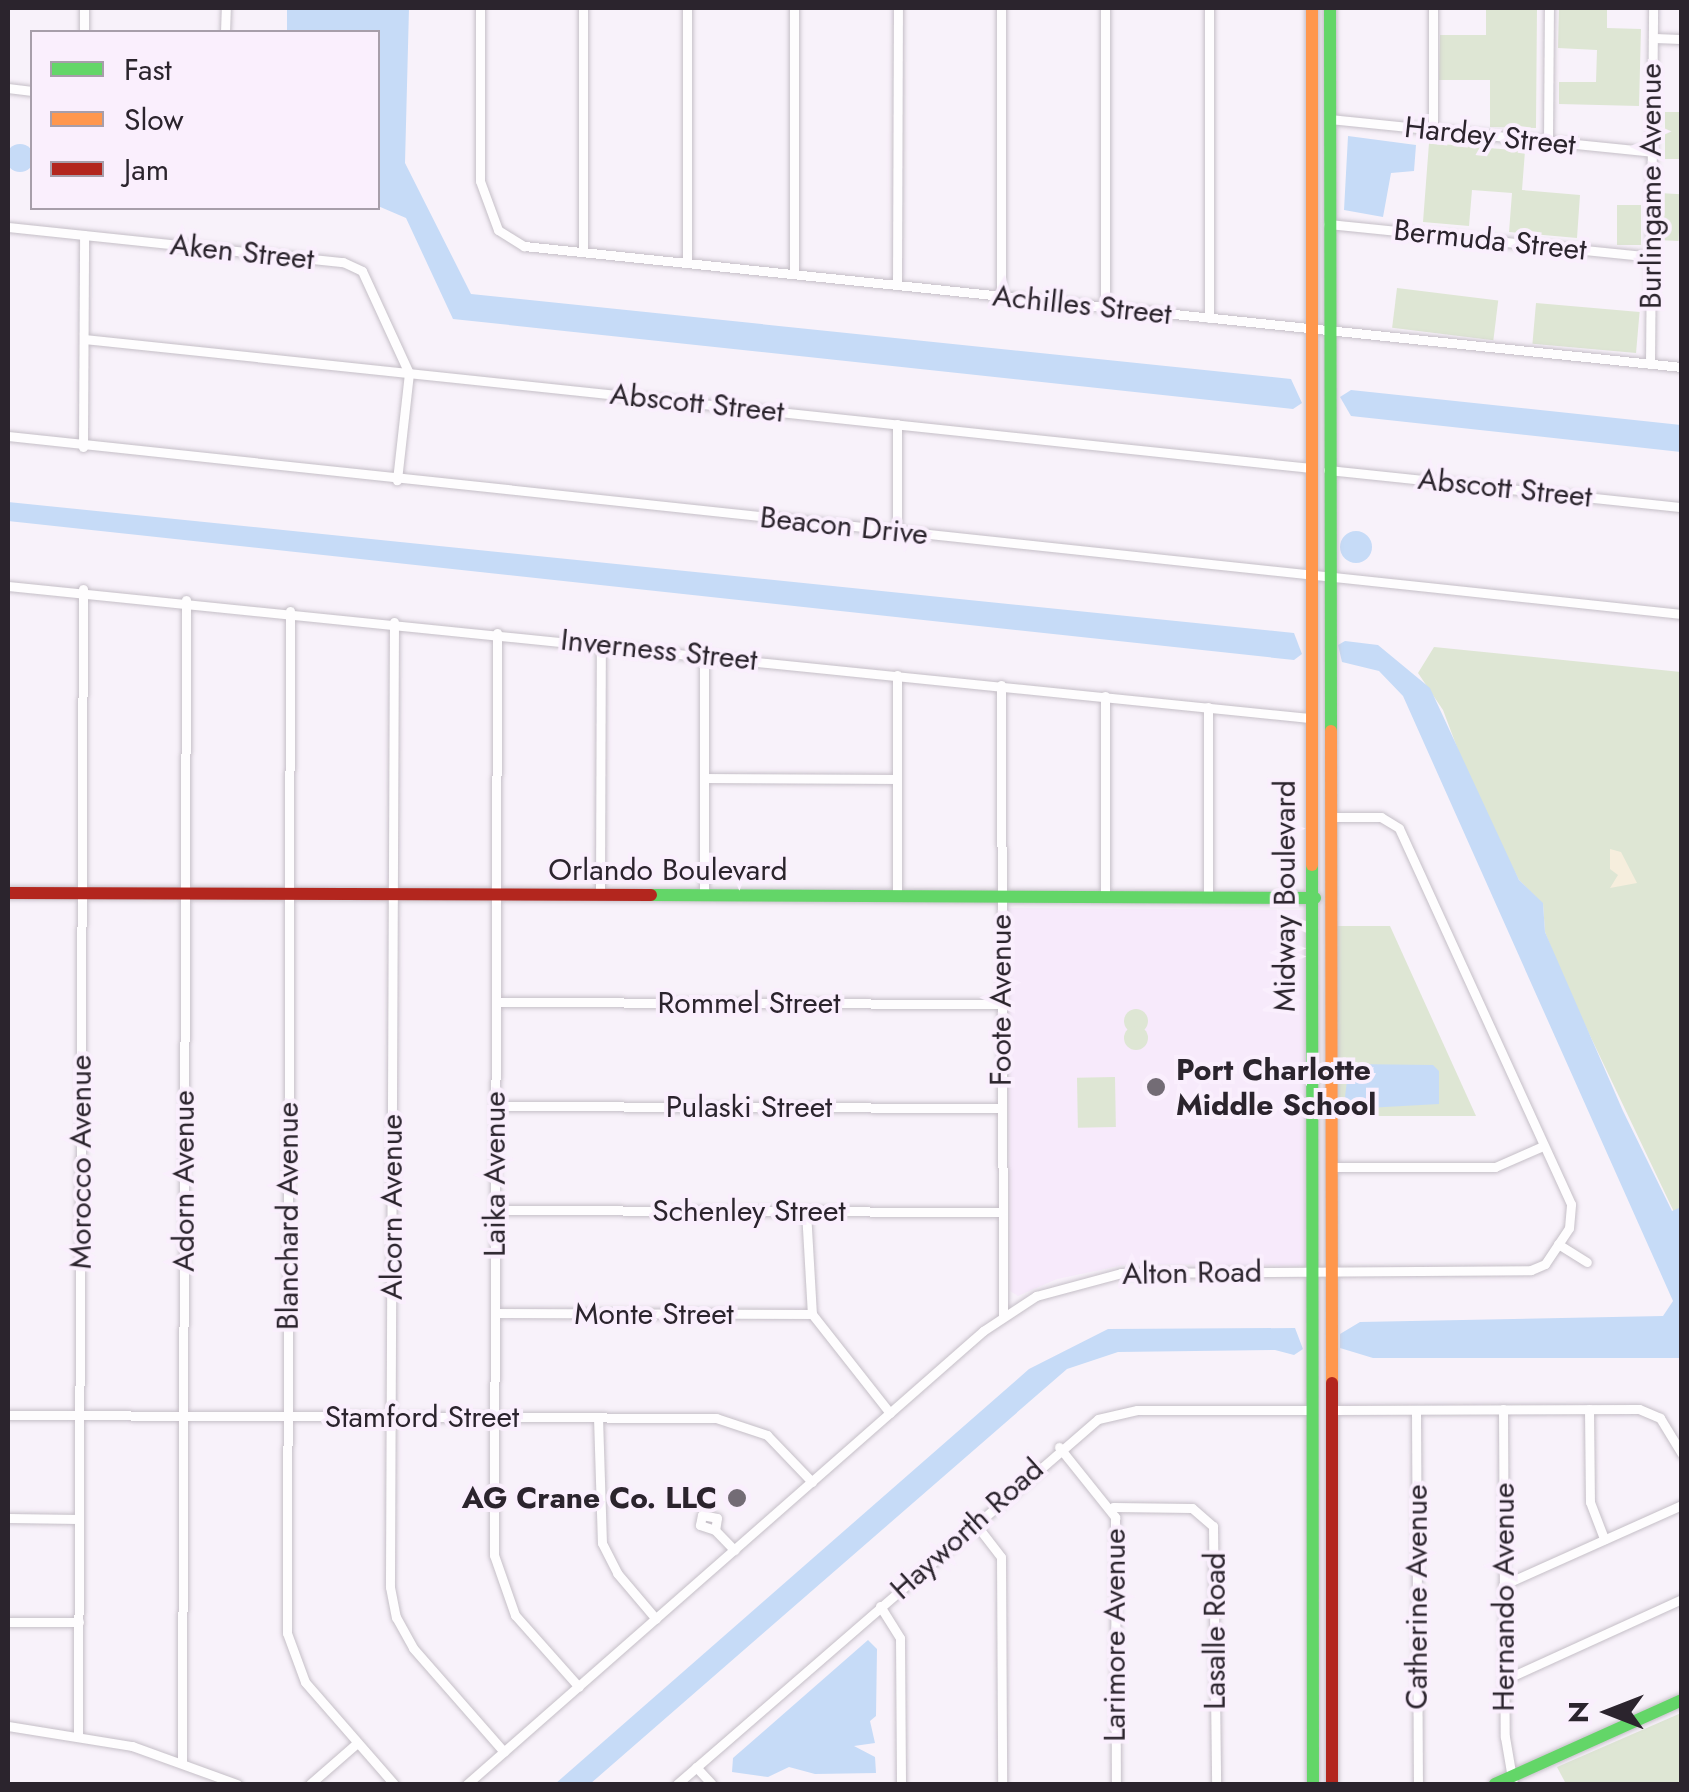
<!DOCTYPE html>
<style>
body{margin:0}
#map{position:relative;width:1689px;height:1792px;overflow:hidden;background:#f8f2fa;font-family:Jost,sans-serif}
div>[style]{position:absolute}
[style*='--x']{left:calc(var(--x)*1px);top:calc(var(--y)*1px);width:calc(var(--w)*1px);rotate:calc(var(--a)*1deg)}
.built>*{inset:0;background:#f7eafb}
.green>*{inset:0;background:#dee6d4;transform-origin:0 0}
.round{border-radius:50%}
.sand>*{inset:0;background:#f6eedd}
.water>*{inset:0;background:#c6dbf7}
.roads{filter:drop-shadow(0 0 2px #c5bfc7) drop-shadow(0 0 2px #c5bfc7)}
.street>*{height:9px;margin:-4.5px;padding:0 4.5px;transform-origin:4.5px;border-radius:4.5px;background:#fefdfe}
.fast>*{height:12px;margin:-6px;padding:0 6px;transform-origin:6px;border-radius:6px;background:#63d668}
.slow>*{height:12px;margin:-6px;padding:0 6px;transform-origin:6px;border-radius:6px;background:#ff974d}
.jam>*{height:12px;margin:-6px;padding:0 6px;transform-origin:6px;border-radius:6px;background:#b3261e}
.dots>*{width:28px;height:28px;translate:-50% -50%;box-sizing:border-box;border:5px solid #faeffd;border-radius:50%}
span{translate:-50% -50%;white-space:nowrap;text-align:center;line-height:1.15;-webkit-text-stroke:8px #faeffd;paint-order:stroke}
.street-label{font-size:30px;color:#2b242d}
.poi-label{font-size:30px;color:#2b242d;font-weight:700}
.left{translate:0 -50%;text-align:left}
.right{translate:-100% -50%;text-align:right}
.frame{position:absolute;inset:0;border:10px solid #2b242d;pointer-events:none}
.legend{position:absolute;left:30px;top:30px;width:350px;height:180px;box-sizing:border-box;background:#faeffd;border:2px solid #a79eaa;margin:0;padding:12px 18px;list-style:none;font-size:30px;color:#2b242d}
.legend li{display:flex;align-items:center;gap:20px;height:50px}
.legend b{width:50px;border:2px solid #a79eaa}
.north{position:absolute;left:1559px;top:1662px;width:100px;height:100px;-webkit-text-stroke:8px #faeffd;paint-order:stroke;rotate:270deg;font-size:28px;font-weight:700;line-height:40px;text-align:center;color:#2b242d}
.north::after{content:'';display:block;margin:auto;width:35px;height:45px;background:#2b242d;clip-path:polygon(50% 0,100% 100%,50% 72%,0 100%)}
</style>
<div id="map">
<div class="built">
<i style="clip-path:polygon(1006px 908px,1304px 910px,1305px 1266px,1129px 1264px,1057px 1279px,1018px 1296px,1010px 1291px)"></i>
</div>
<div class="green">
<i style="clip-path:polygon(1486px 8px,1537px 8px,1536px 128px,1490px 127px,1490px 80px,1439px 80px,1440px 35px,1486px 35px)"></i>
<i style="clip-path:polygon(1559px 8px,1607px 8px,1607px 28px,1641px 29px,1639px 106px,1559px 104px,1559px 82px,1596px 82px,1597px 50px,1558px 48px)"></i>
<i style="left:1665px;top:112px;width:16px;height:47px"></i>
<i style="clip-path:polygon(1429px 143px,1525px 151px,1522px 190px,1580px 195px,1577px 238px,1509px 232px,1512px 193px,1472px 190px,1469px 226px,1423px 222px)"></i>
<i style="left:1659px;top:193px;width:22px;height:47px;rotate:3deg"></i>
<i style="left:1617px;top:205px;width:24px;height:40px"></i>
<i style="left:1397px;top:288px;width:102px;height:40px;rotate:7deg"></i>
<i style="left:1536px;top:303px;width:104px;height:41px;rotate:5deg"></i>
<i style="clip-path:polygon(1434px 647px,1681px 672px,1682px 1207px,1674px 1212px,1565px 983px,1545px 932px,1543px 904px,1519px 880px,1473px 790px,1443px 710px,1418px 673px)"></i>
<i style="clip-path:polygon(1337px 926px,1390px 926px,1476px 1116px,1338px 1116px)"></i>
<i class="round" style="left:1124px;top:1009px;width:24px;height:24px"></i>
<i class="round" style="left:1124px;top:1026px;width:24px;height:24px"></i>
<i style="left:1115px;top:1077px;width:50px;height:38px;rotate:89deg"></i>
<i style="clip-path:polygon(1681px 1713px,1681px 1784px,1566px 1784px,1557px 1767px)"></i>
</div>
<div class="sand">
<i style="clip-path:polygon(1610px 849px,1621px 852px,1637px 883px,1610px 888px,1618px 875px,1610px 869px)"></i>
</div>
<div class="water">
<i style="clip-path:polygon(287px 8px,409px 8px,405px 163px,471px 294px,1291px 379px,1302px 403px,1293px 409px,453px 319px,406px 218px,378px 206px,378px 32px,287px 32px)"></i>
<i style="clip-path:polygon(1348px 136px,1416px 145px,1414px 171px,1391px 173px,1383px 217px,1344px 210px)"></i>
<i class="round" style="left:6px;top:144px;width:28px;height:28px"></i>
<i style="clip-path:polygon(1351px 390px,1681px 425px,1681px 452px,1351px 416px,1340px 397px)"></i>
<i style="clip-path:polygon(8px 502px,1294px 633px,1302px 654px,1294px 660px,8px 521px)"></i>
<i class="round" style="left:1340px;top:531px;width:32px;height:32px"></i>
<i style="clip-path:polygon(1345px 641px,1378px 645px,1430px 688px,1519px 880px,1543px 903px,1545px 932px,1623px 1111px,1672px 1211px,1681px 1207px,1681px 1358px,1373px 1358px,1340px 1348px,1340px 1334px,1360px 1322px,1663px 1316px,1673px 1301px,1403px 696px,1379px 671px,1342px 662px,1338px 645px)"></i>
<i style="clip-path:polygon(1349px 1064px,1433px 1065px,1439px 1071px,1439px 1104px,1349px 1109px,1344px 1105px)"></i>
<i style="clip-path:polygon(1295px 1328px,1303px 1349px,1294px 1355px,1275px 1350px,1118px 1352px,1067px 1369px,590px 1784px,555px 1784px,1029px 1369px,1108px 1329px)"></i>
<i style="clip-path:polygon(868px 1640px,877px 1649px,876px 1716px,870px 1721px,875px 1743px,854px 1746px,875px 1757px,876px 1773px,815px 1774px,789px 1767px,768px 1777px,732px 1772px,733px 1758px)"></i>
</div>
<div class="roads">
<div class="street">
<i style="--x:84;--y:8;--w:24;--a:90"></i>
<i style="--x:480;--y:8;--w:173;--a:90"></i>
<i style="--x:480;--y:181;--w:52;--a:69.8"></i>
<i style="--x:498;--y:230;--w:31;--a:32"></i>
<i style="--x:524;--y:246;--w:1164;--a:5.97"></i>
<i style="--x:225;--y:32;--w:24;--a:-88"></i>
<i style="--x:1653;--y:38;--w:29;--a:2"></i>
<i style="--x:8;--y:88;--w:24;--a:7"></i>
<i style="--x:1329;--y:119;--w:325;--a:5.8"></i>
<i style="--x:1433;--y:130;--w:122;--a:-90"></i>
<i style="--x:1548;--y:142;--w:134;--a:-89.6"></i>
<i style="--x:1328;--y:224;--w:325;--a:5.8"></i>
<i style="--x:8;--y:227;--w:337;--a:6"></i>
<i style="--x:343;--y:262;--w:21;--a:25"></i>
<i style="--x:362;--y:271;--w:112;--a:65.3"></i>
<i style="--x:409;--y:373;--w:108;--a:96.4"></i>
<i style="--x:583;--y:252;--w:244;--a:-90"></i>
<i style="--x:687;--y:263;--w:255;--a:-90"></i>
<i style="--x:794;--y:274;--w:266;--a:-90"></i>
<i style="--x:897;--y:285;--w:277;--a:-89.8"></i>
<i style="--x:1001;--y:296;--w:288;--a:-90"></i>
<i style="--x:1105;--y:307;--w:299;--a:-90"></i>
<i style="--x:1209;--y:318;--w:310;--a:-90"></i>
<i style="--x:84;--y:339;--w:1234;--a:6"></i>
<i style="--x:1650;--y:364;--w:356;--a:-89.5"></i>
<i style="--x:8;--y:436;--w:1683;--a:6.07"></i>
<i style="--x:83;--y:447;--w:212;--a:-89.7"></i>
<i style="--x:1328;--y:470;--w:356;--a:6"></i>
<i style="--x:897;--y:532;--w:108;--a:-90"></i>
<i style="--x:8;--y:586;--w:1308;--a:5.79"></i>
<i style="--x:290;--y:611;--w:1022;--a:90.17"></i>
<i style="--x:287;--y:1633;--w:52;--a:69.8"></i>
<i style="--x:305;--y:1682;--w:135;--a:48.9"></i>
<i style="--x:394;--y:622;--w:965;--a:90.24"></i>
<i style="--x:390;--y:1587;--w:31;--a:79"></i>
<i style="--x:396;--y:1617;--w:35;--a:61"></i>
<i style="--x:413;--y:1648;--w:138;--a:48.8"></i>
<i style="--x:497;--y:633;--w:922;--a:90.19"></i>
<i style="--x:494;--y:1555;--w:64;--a:70.7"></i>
<i style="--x:515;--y:1615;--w:96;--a:48.4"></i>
<i style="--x:897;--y:675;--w:221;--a:90"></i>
<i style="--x:1001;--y:685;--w:631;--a:89.82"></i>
<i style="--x:704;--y:778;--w:193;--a:0.3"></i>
<i style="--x:600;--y:895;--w:251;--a:-89.8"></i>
<i style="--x:704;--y:896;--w:242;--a:-90"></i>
<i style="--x:1105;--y:897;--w:201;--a:-90"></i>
<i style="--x:1208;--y:898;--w:191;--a:-90"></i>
<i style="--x:496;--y:1002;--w:505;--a:0.23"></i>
<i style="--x:496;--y:1106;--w:506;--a:0.23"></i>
<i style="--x:1330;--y:1167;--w:165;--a:0"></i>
<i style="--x:1495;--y:1167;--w:52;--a:-23.6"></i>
<i style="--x:495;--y:1210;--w:507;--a:0.23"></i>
<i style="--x:806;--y:1211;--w:103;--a:86.7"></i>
<i style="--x:812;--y:1314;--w:126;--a:51.8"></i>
<i style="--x:1558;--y:1244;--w:34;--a:32"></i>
<i style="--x:495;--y:1313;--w:317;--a:0.2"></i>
<i style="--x:1503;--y:1409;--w:328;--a:89.7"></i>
<i style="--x:1505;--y:1737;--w:48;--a:80.3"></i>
<i style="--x:1589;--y:1409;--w:93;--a:89.4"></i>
<i style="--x:1590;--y:1502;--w:40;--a:69"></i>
<i style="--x:1331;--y:1410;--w:308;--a:-0.2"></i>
<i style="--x:1639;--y:1409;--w:23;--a:23"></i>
<i style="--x:1660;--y:1418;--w:42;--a:58.6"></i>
<i style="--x:1416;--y:1410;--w:374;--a:89.7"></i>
<i style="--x:8;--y:1415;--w:708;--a:0.24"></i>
<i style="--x:716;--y:1418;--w:54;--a:18.4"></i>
<i style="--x:767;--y:1435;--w:65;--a:46.2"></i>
<i style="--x:598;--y:1417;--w:126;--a:88.2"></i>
<i style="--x:602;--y:1543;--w:34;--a:63"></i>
<i style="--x:617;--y:1573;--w:60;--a:49.7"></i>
<i style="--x:1059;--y:1447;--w:90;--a:51.3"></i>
<i style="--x:1115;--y:1517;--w:267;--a:89.8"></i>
<i style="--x:1113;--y:1507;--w:79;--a:0.7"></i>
<i style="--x:1192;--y:1508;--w:28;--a:41"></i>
<i style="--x:1213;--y:1526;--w:258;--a:89.3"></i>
<i style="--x:8;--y:1518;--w:71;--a:0.8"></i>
<i style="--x:974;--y:1522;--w:44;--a:52.4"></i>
<i style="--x:1001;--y:1557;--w:227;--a:89.7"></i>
<i style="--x:715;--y:1530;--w:16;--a:-162"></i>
<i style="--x:700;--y:1525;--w:10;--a:-79"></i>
<i style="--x:702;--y:1515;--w:15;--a:11"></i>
<i style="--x:717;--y:1518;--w:12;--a:99"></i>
<i style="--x:715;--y:1530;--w:28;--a:46"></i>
<i style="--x:1503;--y:1585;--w:196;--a:-24.1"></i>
<i style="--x:880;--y:1606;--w:38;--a:58"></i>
<i style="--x:900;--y:1638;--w:146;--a:89.6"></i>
<i style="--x:8;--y:1622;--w:71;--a:0"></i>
<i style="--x:1504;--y:1680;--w:196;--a:-24.5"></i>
<i style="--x:8;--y:1726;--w:126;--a:9.2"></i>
<i style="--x:132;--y:1746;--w:112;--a:19.9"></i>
<i style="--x:78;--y:1734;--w:1145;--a:-89.75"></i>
<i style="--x:182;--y:1761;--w:1161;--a:-89.8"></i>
<i style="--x:696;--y:1767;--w:23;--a:47"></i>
<i style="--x:310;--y:1784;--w:62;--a:-41.1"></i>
<i style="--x:467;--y:1784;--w:687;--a:-41.28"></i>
<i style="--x:983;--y:1331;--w:64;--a:-33.4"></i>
<i style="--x:1036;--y:1296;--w:88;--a:-15.1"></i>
<i style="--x:1121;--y:1273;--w:410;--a:-0.4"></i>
<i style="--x:1531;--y:1270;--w:15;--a:-23"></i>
<i style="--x:1545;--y:1264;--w:43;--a:-56.3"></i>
<i style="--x:1569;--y:1228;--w:24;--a:-85"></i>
<i style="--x:1571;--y:1204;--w:413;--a:-114.6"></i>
<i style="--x:1399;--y:828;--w:21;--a:-149"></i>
<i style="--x:1381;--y:817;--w:51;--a:180"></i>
<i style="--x:677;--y:1784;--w:557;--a:-40.92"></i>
<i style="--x:1098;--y:1419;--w:40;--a:-13"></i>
<i style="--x:1137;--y:1410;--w:176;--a:0"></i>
</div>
<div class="fast">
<i style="--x:1330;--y:8;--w:723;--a:89.92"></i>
<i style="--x:1312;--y:865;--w:919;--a:89.94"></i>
<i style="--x:651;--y:895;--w:664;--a:0.26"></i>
<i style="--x:1495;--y:1784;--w:205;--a:-24.2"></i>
</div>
<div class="slow">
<i style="--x:1312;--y:8;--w:857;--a:90"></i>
<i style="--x:1331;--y:731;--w:652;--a:89.91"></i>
</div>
<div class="jam">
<i style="--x:8;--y:893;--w:643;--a:0.18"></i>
<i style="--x:1332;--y:1383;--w:401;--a:90"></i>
</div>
</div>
<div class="dots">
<i style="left:1156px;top:1087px;background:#736c75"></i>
<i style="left:737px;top:1498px;background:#736c75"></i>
</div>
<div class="street-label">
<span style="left:1490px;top:136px;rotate:6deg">Hardey Street</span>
<span style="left:1651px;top:186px;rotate:-90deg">Burlingame Avenue</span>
<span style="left:1490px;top:240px;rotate:6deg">Bermuda Street</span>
<span style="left:242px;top:252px;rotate:6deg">Aken Street</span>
<span style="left:1082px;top:305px;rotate:6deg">Achilles Street</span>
<span style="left:697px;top:403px;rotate:6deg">Abscott Street</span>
<span style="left:1505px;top:488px;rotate:6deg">Abscott Street</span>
<span style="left:844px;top:526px;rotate:6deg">Beacon Drive</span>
<span style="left:659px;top:650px;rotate:6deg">Inverness Street</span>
<span style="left:668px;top:870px">Orlando Boulevard</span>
<span style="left:1285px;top:896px;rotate:-90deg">Midway Boulevard</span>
<span style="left:1001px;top:1000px;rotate:-90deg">Foote Avenue</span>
<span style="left:749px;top:1003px">Rommel Street</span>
<span style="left:749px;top:1107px">Pulaski Street</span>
<span style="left:81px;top:1162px;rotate:-90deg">Morocco Avenue</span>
<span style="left:495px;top:1174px;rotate:-90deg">Laika Avenue</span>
<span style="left:184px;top:1181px;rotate:-90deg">Adorn Avenue</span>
<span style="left:392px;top:1207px;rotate:-90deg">Alcorn Avenue</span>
<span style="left:749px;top:1211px">Schenley Street</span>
<span style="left:288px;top:1216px;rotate:-90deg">Blanchard Avenue</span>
<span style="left:1192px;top:1273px;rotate:-1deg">Alton Road</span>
<span style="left:654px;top:1314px">Monte Street</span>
<span style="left:422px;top:1417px">Stamford Street</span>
<span style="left:967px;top:1529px;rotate:-42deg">Hayworth Road</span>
<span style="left:1417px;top:1597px;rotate:-90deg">Catherine Avenue</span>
<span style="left:1504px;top:1597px;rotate:-90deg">Hernando Avenue</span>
<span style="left:1215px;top:1631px;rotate:-90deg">Lasalle Road</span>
<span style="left:1115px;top:1635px;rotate:-90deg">Larimore Avenue</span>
</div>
<div class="poi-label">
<span class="left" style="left:1176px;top:1087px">Port Charlotte<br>Middle School</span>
<span class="right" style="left:717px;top:1498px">AG Crane Co. LLC</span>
</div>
<div class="frame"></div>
<ul class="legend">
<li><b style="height:12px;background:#63d668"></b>Fast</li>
<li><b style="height:12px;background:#ff974d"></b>Slow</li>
<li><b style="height:12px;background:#b3261e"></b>Jam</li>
</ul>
<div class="north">N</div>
</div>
